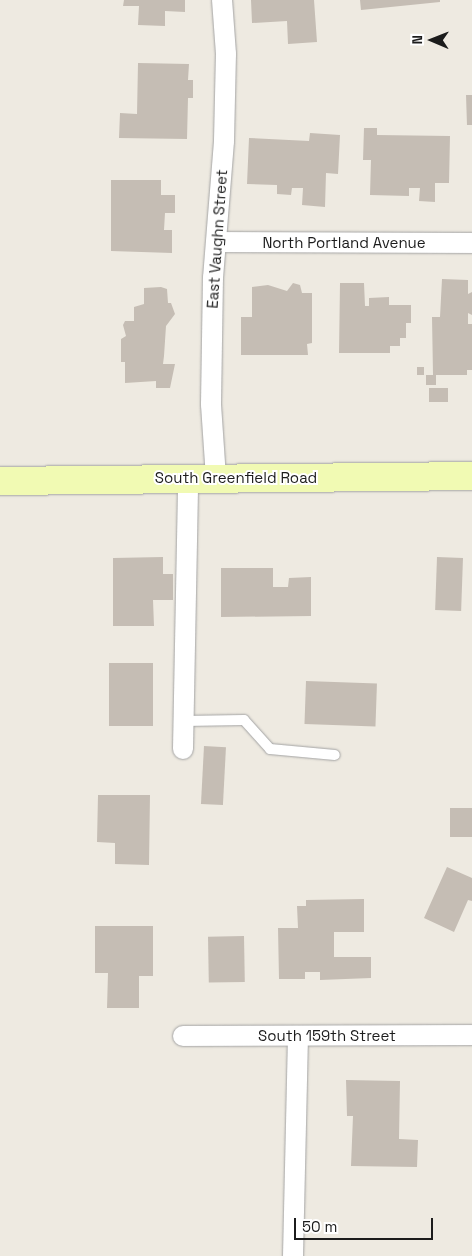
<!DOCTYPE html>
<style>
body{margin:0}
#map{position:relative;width:472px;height:1256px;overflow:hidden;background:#eeeae1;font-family:"Space Grotesk",sans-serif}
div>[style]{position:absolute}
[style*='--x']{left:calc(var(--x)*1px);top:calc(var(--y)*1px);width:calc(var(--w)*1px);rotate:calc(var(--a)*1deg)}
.building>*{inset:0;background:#c5bdb4;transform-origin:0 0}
.roads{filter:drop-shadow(0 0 1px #a3a3a3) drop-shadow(0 0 1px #a3a3a3)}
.service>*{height:10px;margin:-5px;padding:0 5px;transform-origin:5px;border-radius:5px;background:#fff}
.minor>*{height:20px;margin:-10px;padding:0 10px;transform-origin:10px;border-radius:10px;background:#fff}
.secondary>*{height:28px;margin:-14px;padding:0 14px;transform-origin:14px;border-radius:14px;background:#f1fab3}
span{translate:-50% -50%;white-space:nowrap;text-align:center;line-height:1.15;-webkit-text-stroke:4px #fff;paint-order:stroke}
.street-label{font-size:15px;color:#1c1c1c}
.north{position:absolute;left:407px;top:15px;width:50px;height:50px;-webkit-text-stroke:4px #fff;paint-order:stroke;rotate:271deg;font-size:14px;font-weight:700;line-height:20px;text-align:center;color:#1c1c1c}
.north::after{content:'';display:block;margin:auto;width:18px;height:22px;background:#1c1c1c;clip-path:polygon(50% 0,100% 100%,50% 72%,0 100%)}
.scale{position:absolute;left:294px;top:1218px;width:139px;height:22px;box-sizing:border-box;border:2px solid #1c1c1c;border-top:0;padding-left:6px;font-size:15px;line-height:18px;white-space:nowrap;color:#1c1c1c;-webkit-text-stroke:4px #fff;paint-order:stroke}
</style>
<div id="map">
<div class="building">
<i style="clip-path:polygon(124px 0,185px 0,185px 12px,165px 11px,165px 26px,138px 25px,139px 6px,123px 6px)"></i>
<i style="clip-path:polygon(251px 0,314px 0,317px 42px,288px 44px,287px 21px,252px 23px)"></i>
<i style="clip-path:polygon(360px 0,440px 0,440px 2px,361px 10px)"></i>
<i style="clip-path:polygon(138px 63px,189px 64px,188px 80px,193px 80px,193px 98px,188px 98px,187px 139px,119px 138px,120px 113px,137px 114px)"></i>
<i style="clip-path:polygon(466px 95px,472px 95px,472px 125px,467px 125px)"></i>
<i style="clip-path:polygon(364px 128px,377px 128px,377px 135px,450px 136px,449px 183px,435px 183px,435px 202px,419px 201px,420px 188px,409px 188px,409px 196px,370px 195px,371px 160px,363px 160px)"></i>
<i style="clip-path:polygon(310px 133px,340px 135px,338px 174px,326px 173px,325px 207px,302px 205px,303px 188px,292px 188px,291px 195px,277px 194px,277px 185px,247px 184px,249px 138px,309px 141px)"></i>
<i style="clip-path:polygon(111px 180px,161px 180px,161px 195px,175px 195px,175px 213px,165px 213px,164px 230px,172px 230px,172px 253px,111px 251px)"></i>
<i style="clip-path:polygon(442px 279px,468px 280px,468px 294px,472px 292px,472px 315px,468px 313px,468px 324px,472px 324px,472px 370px,467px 370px,467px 375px,436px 375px,436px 385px,426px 385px,426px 375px,433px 375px,432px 317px,440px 317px)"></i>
<i style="clip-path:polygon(293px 283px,300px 285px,302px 293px,312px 293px,312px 343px,307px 344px,308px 355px,241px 355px,241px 317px,252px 317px,252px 287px,268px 285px,287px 291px)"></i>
<i style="clip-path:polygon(340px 283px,364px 283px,365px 306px,369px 306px,369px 298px,389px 297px,389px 305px,411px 305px,411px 323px,406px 323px,406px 338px,400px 338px,400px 346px,390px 346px,390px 353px,339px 353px)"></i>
<i style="clip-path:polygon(161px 287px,167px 289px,168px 303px,171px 303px,175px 314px,166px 326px,164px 356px,163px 364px,175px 364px,170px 388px,156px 388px,156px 381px,125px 383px,125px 362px,121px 362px,121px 339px,126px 336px,123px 325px,125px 321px,134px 321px,134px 307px,144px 304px,144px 288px)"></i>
<i style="left:417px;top:367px;width:7px;height:8px"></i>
<i style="left:429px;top:388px;width:19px;height:14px"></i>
<i style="clip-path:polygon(163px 557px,163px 574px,173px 574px,173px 600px,153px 600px,154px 626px,113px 626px,113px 558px)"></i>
<i style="left:437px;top:557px;width:26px;height:53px;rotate:2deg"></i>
<i style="clip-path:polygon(221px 568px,273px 568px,273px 587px,288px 587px,289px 578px,311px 577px,311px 616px,221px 617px)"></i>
<i style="left:109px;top:663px;width:44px;height:63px"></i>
<i style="left:306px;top:681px;width:71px;height:43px;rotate:2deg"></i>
<i style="left:204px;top:746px;width:22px;height:58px;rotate:3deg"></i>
<i style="clip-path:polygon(98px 795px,150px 795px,149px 865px,115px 864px,115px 843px,97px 842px)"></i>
<i style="left:450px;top:808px;width:22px;height:29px"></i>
<i style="clip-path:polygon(447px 867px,472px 878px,472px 901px,468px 900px,454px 932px,424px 918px)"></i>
<i style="clip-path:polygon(364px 899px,364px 932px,334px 932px,334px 957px,371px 957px,371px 978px,320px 980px,320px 972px,305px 972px,305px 979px,279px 979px,278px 928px,298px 928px,297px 906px,306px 906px,306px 900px)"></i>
<i style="clip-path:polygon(95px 926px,153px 926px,153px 976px,139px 976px,139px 1008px,107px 1008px,108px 973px,95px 973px)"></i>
<i style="left:244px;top:936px;width:46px;height:36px;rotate:89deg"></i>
<i style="clip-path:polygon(346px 1080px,400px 1081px,399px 1139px,418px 1140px,417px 1167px,351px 1166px,353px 1116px,347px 1116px)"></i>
</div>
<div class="roads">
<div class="service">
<i style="--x:184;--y:721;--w:60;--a:-1"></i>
<i style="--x:244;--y:720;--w:39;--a:48"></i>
<i style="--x:270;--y:749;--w:65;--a:5.3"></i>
</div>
<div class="minor">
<i style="--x:217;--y:242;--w:255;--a:0.2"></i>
<i style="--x:216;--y:478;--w:74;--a:-93.9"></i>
<i style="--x:211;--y:404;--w:126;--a:-89.1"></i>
<i style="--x:213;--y:278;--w:137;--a:-85.4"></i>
<i style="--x:224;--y:141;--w:87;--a:-88.7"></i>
<i style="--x:226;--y:54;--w:54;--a:-94.2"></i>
<i style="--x:183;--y:749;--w:270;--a:-88.9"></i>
<i style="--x:183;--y:1036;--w:289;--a:-0.2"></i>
<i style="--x:293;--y:1256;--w:220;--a:-88.7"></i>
</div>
<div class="secondary">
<i style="--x:0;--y:481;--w:472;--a:-0.6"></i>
</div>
</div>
<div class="street-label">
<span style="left:217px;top:239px;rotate:-86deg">East Vaughn Street</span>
<span style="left:344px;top:243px">North Portland Avenue</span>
<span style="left:236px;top:478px">South Greenfield Road</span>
<span style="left:327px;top:1036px">South 159th Street</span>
</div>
<div class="north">N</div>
<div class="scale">50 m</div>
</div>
